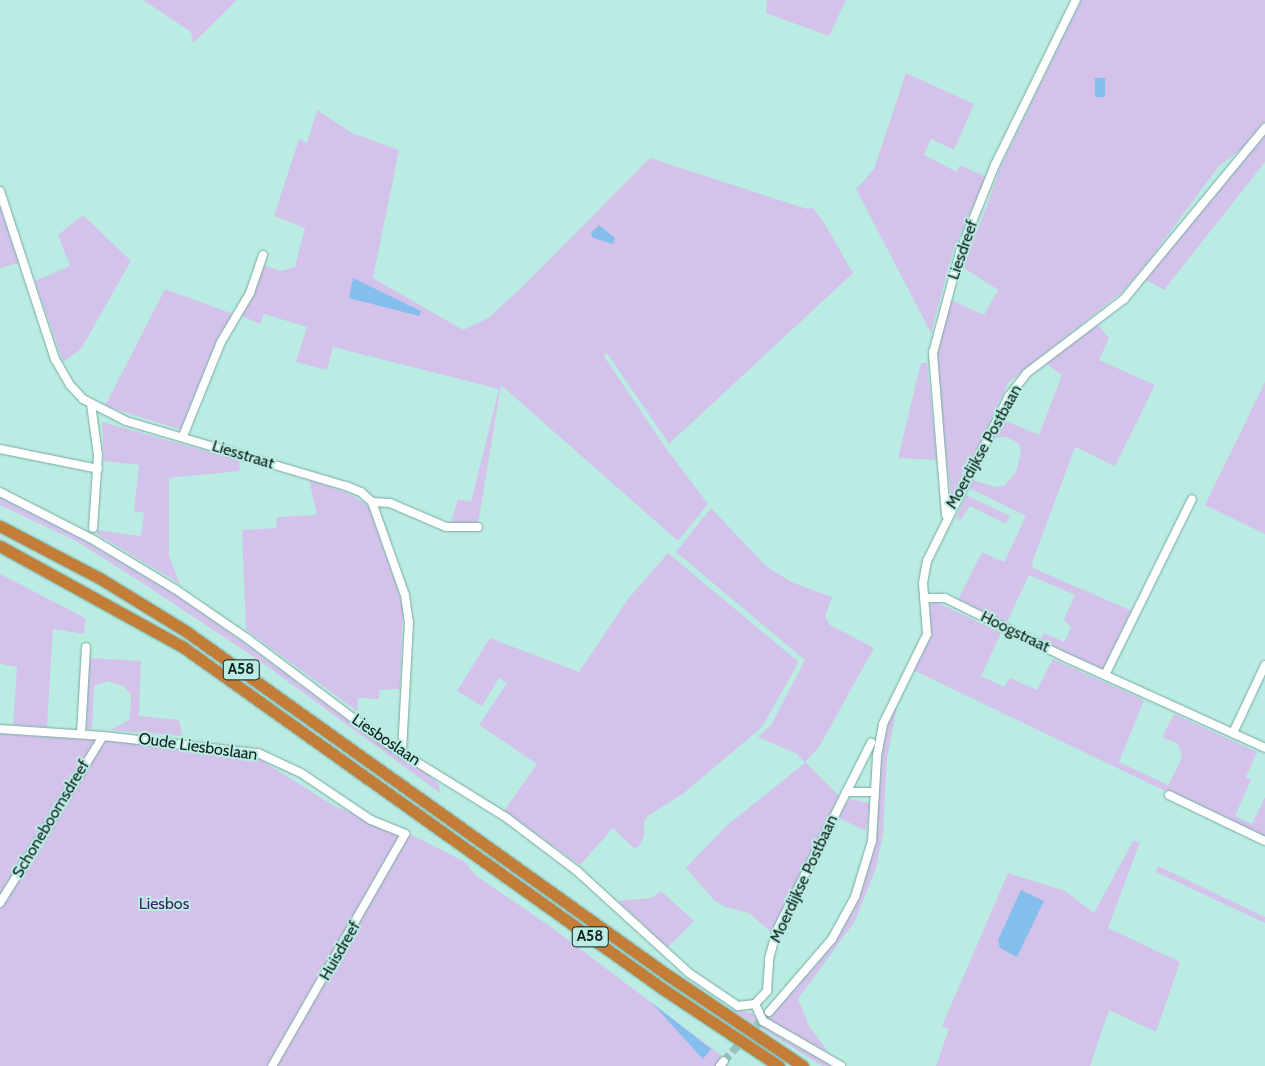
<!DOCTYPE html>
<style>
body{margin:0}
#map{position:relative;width:1265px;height:1066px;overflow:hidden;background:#baece3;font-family:Cabin,sans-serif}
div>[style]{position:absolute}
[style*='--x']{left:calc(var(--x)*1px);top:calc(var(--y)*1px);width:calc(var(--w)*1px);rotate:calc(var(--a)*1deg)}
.green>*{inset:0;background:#d3c3eb}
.water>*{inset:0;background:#84beec;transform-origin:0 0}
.minor-tunnel>*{height:8px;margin-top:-4px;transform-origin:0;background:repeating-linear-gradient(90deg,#97c3bc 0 8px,transparent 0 12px)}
.roads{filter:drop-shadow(0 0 1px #79a9a1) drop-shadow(0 0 1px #79a9a1)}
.minor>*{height:8px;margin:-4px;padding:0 4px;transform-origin:4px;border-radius:4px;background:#fff}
.highway>*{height:11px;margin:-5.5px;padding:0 5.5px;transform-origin:5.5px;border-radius:5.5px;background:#c37d36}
span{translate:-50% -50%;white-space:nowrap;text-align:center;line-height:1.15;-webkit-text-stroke:4px #baece3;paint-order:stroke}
.shield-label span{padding:1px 4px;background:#baece3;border:1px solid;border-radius:4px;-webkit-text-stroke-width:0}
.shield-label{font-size:15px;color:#0d201e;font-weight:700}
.street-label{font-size:16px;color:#0d201e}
.park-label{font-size:16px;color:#3f1c63}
</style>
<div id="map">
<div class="green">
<i style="clip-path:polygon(143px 0,237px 0,193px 43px,191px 32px)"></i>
<i style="clip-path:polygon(767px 0,846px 0,829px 36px,766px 13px)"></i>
<i style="clip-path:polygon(1081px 0,1265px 0,1265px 122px,1248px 144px,1219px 166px,1147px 263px,1122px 292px,1008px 383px,952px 503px,935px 364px,948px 311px,951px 300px,984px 315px,998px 290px,961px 266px,984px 214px,1000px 168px)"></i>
<i style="clip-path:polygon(906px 73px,974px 104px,954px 150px,931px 139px,924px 155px,957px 172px,960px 165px,986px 177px,953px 251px,931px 333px,856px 189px,874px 169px)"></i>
<i style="clip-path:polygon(317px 110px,352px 133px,399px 150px,373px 278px,463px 330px,488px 318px,522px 287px,650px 158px,807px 209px,812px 207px,823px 221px,853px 273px,669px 444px,607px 353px,603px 355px,665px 447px,708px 504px,678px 541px,501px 385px,478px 524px,450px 525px,458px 499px,471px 502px,499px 389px,333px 347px,327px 370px,296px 362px,307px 327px,264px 314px,260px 324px,242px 316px,262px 265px,281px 271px,295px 267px,305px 228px,274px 216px,299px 139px,307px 143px)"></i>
<i style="clip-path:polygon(1265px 135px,1265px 162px,1164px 290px,1146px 280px,1228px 175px)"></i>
<i style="clip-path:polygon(0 206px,19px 263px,0 268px)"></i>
<i style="clip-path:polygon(83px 215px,131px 261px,81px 349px,63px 362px,35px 281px,70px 266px,58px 235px)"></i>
<i style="clip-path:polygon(165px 289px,236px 315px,182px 430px,105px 406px)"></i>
<i style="clip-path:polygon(1098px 325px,1109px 338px,1099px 360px,1155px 385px,1115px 466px,1075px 447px,1032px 563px,1033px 568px,1132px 611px,1104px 671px,1040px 640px,1044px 633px,1064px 642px,1071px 628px,1064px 619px,1075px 595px,1029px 575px,1006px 624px,958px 600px,982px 552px,1004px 562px,1026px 516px,969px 488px,973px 480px,996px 487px,1004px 486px,1016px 472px,1021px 452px,1018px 443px,1007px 437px,992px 438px,1001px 419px,1039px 435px,1062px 375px,1045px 363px)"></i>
<i style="clip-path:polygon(921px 363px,927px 363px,937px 460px,898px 458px)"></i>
<i style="clip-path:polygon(1265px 382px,1265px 534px,1205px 505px)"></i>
<i style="clip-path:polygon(102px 422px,239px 460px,240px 471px,169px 478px,169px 556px,180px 584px,97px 534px,97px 530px,141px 536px,144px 513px,134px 511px,139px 465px,104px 461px)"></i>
<i style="clip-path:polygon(309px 480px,350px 494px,369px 506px,403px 606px,400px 689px,379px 690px,379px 699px,358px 698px,357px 711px,246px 630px,242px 530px,276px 528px,277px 517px,317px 515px)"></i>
<i style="clip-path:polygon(966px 495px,1010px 516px,1006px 524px,970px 506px,960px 521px,956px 518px)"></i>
<i style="clip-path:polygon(0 497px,70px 532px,184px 599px,397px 755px,422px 768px,439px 785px,440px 793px,257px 659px,147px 586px,76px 541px,0 505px)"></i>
<i style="clip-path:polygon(711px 508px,766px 566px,791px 582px,832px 597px,825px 617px,830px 625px,874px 648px,819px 747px,805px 762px,839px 796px,771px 932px,749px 913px,725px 907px,714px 900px,686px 868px,726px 826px,805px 763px,797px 754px,758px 737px,771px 725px,805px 660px,676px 552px)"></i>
<i style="clip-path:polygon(668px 553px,789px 654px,798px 661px,797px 665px,762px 727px,684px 793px,648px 816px,644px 822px,644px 836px,640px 845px,635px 849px,613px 828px,580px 865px,504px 811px,537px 764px,479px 725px,507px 683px,499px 678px,482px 706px,457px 691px,490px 638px,579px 672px,628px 599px)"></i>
<i style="clip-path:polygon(0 574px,85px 618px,84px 634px,53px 629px,47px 727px,13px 725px,17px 667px,0 664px)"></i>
<i style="clip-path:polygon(936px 602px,1001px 633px,981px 676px,1004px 687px,1010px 678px,1037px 690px,1053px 659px,1144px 700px,1119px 762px,1168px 785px,1182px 758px,1178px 744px,1162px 737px,1174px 714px,1257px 752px,1246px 777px,1251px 780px,1235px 816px,1252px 824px,1265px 797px,1265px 839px,911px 669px,930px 625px,930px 604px)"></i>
<i style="clip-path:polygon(89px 658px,141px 661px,139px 716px,179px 720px,182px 736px,110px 730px,129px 720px,131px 702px,131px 695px,123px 686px,107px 681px,94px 686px,92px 729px,87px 729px)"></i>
<i style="clip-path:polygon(892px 704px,897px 707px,887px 758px,883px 834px,876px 868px,855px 921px,798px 999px,809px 1026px,829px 1053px,768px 1020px,825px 954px,855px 908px,874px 842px,881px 751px)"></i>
<i style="clip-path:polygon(0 734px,240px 747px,336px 807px,410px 834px,465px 862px,475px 875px,551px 927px,729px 1061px,727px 1066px,0 1066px)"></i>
<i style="clip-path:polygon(850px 799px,870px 803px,866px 831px,839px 818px,843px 805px)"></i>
<i style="clip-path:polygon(1133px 841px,1140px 842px,1108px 928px,1180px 962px,1156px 1032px,1109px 1010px,1090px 1066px,936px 1066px,949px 1029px,942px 1026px,1008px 873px,1065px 891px,1094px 913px)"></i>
<i style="clip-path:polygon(1158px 866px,1265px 917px,1265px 923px,1156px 872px)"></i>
<i style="clip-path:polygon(661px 891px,694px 921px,667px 948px,618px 901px,651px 898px)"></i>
<i style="clip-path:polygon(731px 1009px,752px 1013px,763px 1027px,832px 1066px,822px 1066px)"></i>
</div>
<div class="water">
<i style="left:1095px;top:78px;width:10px;height:19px"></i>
<i style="clip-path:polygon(599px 225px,615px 238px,613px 244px,593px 238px,591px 233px)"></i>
<i style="clip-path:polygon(353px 278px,421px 311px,419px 316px,349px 298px)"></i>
<i style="clip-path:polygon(1021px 890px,1044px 901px,1017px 957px,1000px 948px,998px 940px)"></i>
<i style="clip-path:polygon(652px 1003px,711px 1049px,703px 1059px,701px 1057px)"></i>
</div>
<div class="minor-tunnel">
<i style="--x:724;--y:1061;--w:67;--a:-47.4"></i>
</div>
<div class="roads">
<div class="minor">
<i style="--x:0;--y:191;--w:177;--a:71.9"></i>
<i style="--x:55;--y:359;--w:30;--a:60"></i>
<i style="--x:70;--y:385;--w:19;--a:47"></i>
<i style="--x:83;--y:399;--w:48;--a:27.1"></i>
<i style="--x:126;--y:421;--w:229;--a:16.5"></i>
<i style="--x:346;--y:486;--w:16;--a:22"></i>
<i style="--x:361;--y:492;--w:15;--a:42"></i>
<i style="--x:372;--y:502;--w:99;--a:70.5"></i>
<i style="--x:405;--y:595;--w:27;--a:82"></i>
<i style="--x:409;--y:622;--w:131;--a:93.1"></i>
<i style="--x:91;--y:404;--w:51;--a:82.2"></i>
<i style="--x:98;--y:455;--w:73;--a:93.9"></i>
<i style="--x:183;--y:436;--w:101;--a:-68"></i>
<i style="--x:221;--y:342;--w:57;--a:-59.4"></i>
<i style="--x:250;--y:293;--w:40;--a:-71.1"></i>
<i style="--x:0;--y:449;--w:100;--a:11.5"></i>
<i style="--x:0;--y:492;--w:103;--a:27.1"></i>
<i style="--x:92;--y:539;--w:97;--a:31.1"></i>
<i style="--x:175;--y:589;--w:88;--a:34.4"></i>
<i style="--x:248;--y:639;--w:173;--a:37"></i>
<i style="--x:386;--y:743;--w:142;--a:31.8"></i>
<i style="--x:507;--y:818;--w:88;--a:37.1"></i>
<i style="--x:577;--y:871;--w:151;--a:42.3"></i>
<i style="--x:689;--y:973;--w:59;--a:34"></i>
<i style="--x:738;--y:1006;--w:17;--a:-7"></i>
<i style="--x:755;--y:1004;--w:18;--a:-47"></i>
<i style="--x:767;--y:991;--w:32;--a:-86"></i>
<i style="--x:769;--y:959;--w:28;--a:-75"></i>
<i style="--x:776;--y:932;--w:212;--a:-63.3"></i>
<i style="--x:372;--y:502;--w:18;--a:3"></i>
<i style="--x:390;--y:503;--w:61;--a:23.2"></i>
<i style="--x:446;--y:527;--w:32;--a:0"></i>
<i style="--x:946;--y:515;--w:163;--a:-94.6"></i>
<i style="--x:933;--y:353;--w:105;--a:-75"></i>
<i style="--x:960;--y:252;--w:94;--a:-68.1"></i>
<i style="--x:995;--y:165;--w:184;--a:-63.9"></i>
<i style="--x:924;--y:598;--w:21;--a:0"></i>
<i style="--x:945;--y:598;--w:136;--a:26.2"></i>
<i style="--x:1067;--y:658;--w:217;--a:24.4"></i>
<i style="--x:1105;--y:675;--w:196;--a:-63.7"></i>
<i style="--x:0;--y:729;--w:103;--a:3.9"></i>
<i style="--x:103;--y:736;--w:156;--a:6.3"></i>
<i style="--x:258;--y:753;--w:47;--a:24.9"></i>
<i style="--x:301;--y:773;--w:84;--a:33.9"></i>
<i style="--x:371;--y:820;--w:37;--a:22"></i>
<i style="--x:405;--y:834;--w:267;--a:119.8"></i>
<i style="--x:1233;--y:733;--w:75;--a:-64.8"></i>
<i style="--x:81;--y:734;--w:87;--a:-86.7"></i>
<i style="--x:846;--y:792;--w:29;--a:0"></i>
<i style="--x:1169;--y:795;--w:106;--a:25.6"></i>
<i style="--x:0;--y:903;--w:196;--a:-58.3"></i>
<i style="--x:755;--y:1004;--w:19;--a:65"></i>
<i style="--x:763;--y:1021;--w:90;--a:30"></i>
<i style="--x:769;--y:1012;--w:96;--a:-49.2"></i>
<i style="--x:832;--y:939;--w:48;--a:-61.3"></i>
<i style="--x:855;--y:897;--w:59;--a:-73.1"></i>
<i style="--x:872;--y:841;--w:85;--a:-86.6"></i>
<i style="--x:877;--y:756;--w:33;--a:-79"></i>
<i style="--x:883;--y:724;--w:100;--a:-63.9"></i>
<i style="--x:927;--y:634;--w:51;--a:-94.5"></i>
<i style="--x:923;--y:583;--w:22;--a:-80"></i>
<i style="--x:927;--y:561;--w:184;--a:-63.6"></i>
<i style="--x:1009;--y:396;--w:29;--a:-52"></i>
<i style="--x:1027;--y:373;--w:122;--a:-37.3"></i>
<i style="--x:1124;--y:299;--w:222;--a:-50.5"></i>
<i style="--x:720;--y:1066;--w:6;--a:-51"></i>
</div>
<div class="highway">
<i style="--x:0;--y:526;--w:114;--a:27.7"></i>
<i style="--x:101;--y:579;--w:101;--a:31.6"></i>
<i style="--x:187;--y:632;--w:592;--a:35.52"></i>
<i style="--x:669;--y:976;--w:161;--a:33.9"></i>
<i style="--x:0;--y:546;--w:209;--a:28.9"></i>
<i style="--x:183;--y:647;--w:589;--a:35.47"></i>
<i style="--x:663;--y:989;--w:139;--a:33.6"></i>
</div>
</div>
<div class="shield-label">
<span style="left:241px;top:670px">A58</span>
<span style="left:590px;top:937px">A58</span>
</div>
<div class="street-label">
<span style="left:963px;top:250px;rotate:-71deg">Liesdreef</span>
<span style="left:984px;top:447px;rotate:-61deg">Moerdijkse Postbaan</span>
<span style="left:243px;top:455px;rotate:17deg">Liesstraat</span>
<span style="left:1015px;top:632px;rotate:26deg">Hoogstraat</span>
<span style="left:386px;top:740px;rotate:34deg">Liesboslaan</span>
<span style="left:198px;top:747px;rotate:8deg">Oude Liesboslaan</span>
<span style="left:51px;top:819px;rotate:-59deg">Schoneboomsdreef</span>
<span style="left:804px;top:879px;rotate:-65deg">Moerdijkse Postbaan</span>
<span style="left:340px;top:951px;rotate:-60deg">Huisdreef</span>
</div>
<div class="park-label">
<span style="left:164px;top:904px">Liesbos</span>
</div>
</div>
